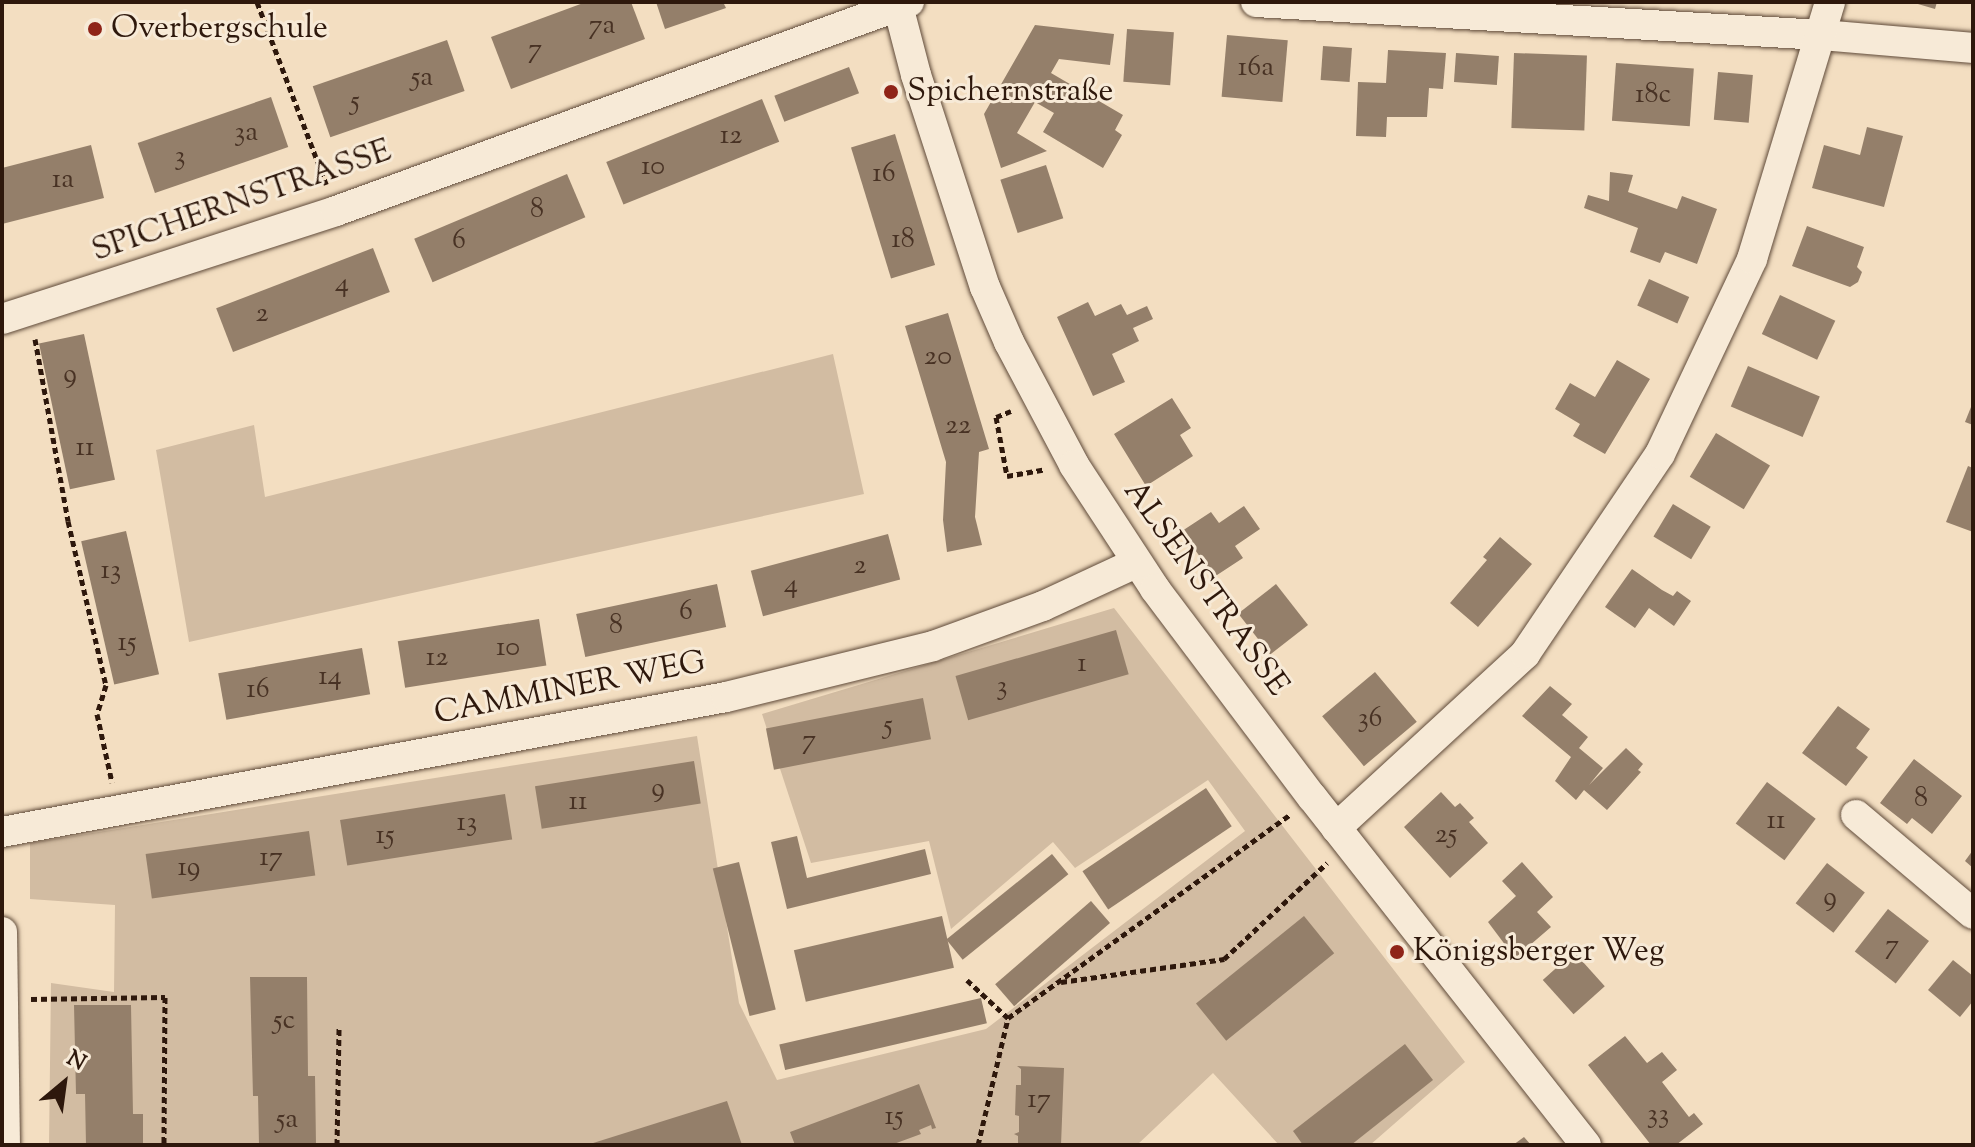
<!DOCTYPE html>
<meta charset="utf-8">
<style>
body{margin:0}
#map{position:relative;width:1975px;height:1147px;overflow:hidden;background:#f3dec1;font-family:"Sorts Mill Goudy",serif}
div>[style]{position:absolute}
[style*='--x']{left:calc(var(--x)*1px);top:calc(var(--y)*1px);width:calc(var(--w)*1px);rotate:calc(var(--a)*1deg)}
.green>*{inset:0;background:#d2bca2}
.building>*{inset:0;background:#947f6a;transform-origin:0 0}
.path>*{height:5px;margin-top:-2.5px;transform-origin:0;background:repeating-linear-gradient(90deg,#2e180c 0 6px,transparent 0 10px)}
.roads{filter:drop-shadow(0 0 2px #5f4a39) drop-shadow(0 0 2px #5f4a39)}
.street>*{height:30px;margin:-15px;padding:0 15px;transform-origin:15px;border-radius:15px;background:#f7ead7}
.dots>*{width:22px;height:22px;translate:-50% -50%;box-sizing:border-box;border:4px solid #f7ead7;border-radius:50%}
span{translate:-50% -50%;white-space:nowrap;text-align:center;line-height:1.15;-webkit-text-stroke:6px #f7ead7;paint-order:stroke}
.number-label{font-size:28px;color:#483224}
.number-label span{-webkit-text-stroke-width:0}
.poi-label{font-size:32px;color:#2e180c}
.left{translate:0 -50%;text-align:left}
.street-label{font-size:32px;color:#2e180c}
.frame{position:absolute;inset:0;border:4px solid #2e180c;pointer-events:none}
.north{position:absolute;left:24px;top:1043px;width:80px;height:80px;-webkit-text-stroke:6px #f7ead7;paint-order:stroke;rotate:29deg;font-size:22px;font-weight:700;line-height:32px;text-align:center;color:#2e180c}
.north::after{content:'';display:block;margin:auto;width:28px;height:36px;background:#2e180c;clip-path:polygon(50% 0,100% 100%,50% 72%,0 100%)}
</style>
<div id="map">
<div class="green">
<i style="clip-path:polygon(833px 354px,864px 494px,189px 642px,156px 450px,254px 425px,265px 497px)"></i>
<i style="clip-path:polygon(1114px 608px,1465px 1062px,1370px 1145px,1279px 1145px,1213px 1073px,1137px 1145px,49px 1145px,51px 983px,114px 992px,115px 905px,30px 899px,30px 843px,697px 736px,739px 1003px,777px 1080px,986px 1029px,1245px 831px,1208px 780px,1075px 868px,1053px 842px,951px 929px,929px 841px,811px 863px,762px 714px)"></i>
</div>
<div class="building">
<i style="clip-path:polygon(586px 2px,631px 2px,645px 39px,511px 89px,491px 37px)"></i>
<i style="clip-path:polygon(656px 2px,723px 2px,726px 8px,665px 29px)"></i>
<i style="clip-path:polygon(1911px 2px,1937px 2px,1935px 9px)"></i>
<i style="clip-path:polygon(1035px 25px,1114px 34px,1110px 65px,1059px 59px,1051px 73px,1123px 115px,1115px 130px,1122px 135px,1103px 168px,1043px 132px,1054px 113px,1035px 102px,1017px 133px,1047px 151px,1001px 168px,984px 114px)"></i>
<i style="left:1127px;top:29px;width:47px;height:53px;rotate:4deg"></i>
<i style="left:1227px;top:35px;width:61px;height:62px;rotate:5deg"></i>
<i style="left:447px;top:40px;width:54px;height:142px;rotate:71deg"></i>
<i style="left:1323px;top:46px;width:29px;height:34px;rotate:4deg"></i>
<i style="clip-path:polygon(1388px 50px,1446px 53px,1443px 89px,1429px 88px,1427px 117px,1387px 117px,1386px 137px,1356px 136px,1358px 82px,1386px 83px)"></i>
<i style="left:1456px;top:53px;width:43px;height:29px;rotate:4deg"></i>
<i style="left:1514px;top:53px;width:73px;height:75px;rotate:2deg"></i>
<i style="left:1616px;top:63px;width:78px;height:58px;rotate:4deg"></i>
<i style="left:849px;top:67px;width:28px;height:80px;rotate:69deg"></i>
<i style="left:1718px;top:72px;width:35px;height:48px;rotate:5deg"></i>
<i style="left:271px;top:97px;width:53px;height:141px;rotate:71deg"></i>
<i style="left:762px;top:99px;width:46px;height:168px;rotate:68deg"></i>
<i style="clip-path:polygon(1867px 127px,1903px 136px,1884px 207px,1812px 188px,1824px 145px,1860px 155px)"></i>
<i style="left:895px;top:134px;width:137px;height:46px;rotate:73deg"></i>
<i style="clip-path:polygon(91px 145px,104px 198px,2px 224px,2px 168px)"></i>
<i style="left:1046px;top:165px;width:56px;height:48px;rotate:72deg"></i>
<i style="clip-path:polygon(1610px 172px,1633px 175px,1628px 192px,1677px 209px,1682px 196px,1717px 209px,1697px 264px,1665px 252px,1660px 263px,1630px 252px,1638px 228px,1584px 208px,1588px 195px,1609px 201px)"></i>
<i style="left:567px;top:174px;width:47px;height:166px;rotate:67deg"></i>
<i style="clip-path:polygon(1807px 226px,1864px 247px,1857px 267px,1862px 272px,1858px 282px,1850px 287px,1792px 266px)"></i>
<i style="left:373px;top:248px;width:47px;height:168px;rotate:69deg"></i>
<i style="left:1649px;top:279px;width:44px;height:29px;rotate:24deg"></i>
<i style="left:1780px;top:295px;width:61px;height:43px;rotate:25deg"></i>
<i style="clip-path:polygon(1088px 302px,1095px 316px,1121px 304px,1127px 315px,1147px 306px,1153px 319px,1133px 328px,1139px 341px,1112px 354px,1125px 382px,1093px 396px,1057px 317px)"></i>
<i style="clip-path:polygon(948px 313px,989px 449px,979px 452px,975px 517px,982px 545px,947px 552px,943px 520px,946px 462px,905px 326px)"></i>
<i style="left:84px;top:334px;width:149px;height:46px;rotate:78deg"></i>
<i style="clip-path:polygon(1617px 360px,1650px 379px,1605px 454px,1573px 436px,1580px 424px,1555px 409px,1570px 383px,1595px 397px)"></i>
<i style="left:1748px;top:366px;width:78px;height:44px;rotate:23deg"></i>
<i style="clip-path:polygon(1172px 398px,1191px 428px,1180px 435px,1193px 456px,1146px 486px,1114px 434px)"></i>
<i style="clip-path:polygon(1973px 402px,1973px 425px,1965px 422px)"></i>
<i style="left:1716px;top:433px;width:63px;height:51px;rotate:31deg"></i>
<i style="clip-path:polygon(1968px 466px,1973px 468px,1973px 532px,1946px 522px)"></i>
<i style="left:1673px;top:504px;width:44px;height:38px;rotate:31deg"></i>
<i style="clip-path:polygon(1244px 506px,1260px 529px,1235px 546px,1243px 558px,1214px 577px,1182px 531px,1211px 512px,1219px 523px)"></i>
<i style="left:126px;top:531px;width:147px;height:46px;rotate:77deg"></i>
<i style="left:888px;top:534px;width:47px;height:142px;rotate:75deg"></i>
<i style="clip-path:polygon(1500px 537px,1532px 564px,1478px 627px,1450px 603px,1487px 560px,1483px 557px)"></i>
<i style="clip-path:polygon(1632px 569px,1662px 590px,1673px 596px,1677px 591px,1691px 601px,1674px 626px,1649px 608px,1635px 628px,1605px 607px)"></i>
<i style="left:717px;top:584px;width:44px;height:144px;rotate:78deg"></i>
<i style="left:1276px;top:584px;width:52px;height:48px;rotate:52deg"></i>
<i style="left:539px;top:619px;width:47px;height:143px;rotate:81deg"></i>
<i style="left:1116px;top:630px;width:46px;height:167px;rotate:74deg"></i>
<i style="left:362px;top:648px;width:47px;height:146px;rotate:80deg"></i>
<i style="left:1375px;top:672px;width:65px;height:69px;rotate:50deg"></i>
<i style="clip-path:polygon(1550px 686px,1572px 704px,1562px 715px,1588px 737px,1579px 748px,1603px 768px,1589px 785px,1626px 748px,1643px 764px,1638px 770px,1641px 772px,1607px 810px,1584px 790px,1576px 800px,1555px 781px,1571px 757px,1522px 716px)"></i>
<i style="left:923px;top:698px;width:42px;height:160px;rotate:79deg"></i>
<i style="clip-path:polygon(1838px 706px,1870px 729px,1856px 748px,1868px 757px,1846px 786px,1802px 753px)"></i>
<i style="clip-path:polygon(1914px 759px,1962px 796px,1932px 834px,1912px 818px,1907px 824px,1880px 803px)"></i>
<i style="left:694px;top:761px;width:43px;height:161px;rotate:81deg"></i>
<i style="left:1767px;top:782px;width:61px;height:52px;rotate:37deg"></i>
<i style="left:1206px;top:788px;width:46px;height:149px;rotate:56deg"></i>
<i style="clip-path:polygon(1441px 792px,1455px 807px,1460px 803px,1474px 818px,1469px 822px,1488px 843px,1450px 878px,1404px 827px)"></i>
<i style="left:505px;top:794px;width:46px;height:167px;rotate:81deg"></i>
<i style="left:309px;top:831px;width:45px;height:165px;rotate:82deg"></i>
<i style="clip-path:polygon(797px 836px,807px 878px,925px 849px,931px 874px,787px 909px,771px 842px)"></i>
<i style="clip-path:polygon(1973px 850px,1973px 868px,1965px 861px)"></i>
<i style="left:1052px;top:854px;width:26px;height:136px;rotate:51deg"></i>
<i style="left:739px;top:862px;width:152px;height:27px;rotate:76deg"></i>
<i style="clip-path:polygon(1522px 862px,1553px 897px,1537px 912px,1551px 927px,1515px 958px,1488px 922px,1516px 896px,1502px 881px)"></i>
<i style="left:1827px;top:863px;width:48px;height:51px;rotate:38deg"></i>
<i style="left:1091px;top:901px;width:29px;height:127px;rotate:49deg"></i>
<i style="left:1888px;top:909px;width:52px;height:54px;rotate:38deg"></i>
<i style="left:942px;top:916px;width:53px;height:152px;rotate:77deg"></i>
<i style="left:1304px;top:916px;width:48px;height:139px;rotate:51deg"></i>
<i style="left:1574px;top:952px;width:46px;height:42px;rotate:48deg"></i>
<i style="clip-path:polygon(1953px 960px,1973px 976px,1973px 1001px,1960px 1017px,1928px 990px)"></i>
<i style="clip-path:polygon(250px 977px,307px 977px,308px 1076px,315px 1076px,316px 1145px,259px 1145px,258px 1096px,253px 1096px)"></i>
<i style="left:981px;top:998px;width:26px;height:207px;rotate:77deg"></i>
<i style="clip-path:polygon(74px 1005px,131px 1005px,133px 1114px,143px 1114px,143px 1145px,86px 1145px,85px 1094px,76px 1094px)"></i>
<i style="clip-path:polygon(1625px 1036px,1647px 1063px,1662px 1052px,1677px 1070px,1662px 1082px,1689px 1117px,1694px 1113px,1703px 1124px,1676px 1145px,1651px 1145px,1588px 1065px)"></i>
<i style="clip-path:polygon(1405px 1044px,1433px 1080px,1351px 1145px,1303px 1145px,1293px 1131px)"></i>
<i style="clip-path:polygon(1017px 1066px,1064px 1068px,1061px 1145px,1018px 1145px,1018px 1136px,1014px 1134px,1019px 1132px,1019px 1116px,1015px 1115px,1016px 1085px,1021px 1085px,1021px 1069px)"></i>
<i style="clip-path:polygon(919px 1084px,936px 1128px,932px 1129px,931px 1125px,919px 1130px,921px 1134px,891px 1145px,795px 1145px,790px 1132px)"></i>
<i style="clip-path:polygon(727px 1101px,742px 1145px,590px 1145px,590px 1144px)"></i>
<i style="clip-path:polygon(1524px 1137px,1531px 1145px,1513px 1145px)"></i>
</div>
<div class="path">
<i style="--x:257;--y:2;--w:195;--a:69.2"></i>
<i style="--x:35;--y:339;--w:185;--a:79.7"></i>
<i style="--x:68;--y:521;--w:168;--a:77"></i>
<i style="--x:106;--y:685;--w:30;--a:107"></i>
<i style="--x:97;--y:714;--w:70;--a:77.6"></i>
<i style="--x:1011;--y:411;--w:16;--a:158"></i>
<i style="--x:996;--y:417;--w:60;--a:79.4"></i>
<i style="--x:1007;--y:476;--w:39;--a:-10"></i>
<i style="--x:967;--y:980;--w:56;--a:42.8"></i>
<i style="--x:1008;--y:1018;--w:347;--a:-35.8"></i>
<i style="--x:1061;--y:982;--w:165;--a:-8"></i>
<i style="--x:1224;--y:959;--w:141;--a:-43"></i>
<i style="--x:31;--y:999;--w:134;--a:-0.9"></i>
<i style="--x:165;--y:997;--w:148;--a:90.4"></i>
<i style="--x:337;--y:1145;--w:119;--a:-89"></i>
<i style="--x:978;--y:1145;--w:130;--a:-76.7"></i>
</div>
<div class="roads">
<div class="street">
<i style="--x:897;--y:2;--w:75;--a:75.4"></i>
<i style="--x:916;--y:75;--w:223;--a:72"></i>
<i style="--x:985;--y:287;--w:60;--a:66.4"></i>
<i style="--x:1009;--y:342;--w:139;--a:62.1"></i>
<i style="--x:1074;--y:465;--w:148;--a:56.8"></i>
<i style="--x:1155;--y:589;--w:261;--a:53"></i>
<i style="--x:1312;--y:797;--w:443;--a:51.8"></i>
<i style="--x:1256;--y:2;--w:567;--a:3.34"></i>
<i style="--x:1822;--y:35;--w:152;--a:4.9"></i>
<i style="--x:2;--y:319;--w:351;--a:-17.9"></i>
<i style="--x:336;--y:211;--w:610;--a:-20.04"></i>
<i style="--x:1856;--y:815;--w:153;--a:40.2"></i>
<i style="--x:1336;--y:828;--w:257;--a:-42.6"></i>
<i style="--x:1525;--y:654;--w:241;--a:-56"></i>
<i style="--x:1660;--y:454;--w:216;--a:-64.7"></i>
<i style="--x:1752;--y:259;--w:269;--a:-73.1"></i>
<i style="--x:2;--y:832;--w:736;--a:-10.56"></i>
<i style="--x:726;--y:697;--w:213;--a:-13.8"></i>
<i style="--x:933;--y:646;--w:117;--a:-20"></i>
<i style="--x:1043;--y:606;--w:102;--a:-24.8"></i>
<i style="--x:2;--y:932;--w:213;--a:89.2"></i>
</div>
</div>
<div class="dots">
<i style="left:95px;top:29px;background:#8f2418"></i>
<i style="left:891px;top:92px;background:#8f2418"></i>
<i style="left:1397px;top:952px;background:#8f2418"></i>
</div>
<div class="number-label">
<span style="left:602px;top:26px">7a</span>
<span style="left:535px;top:50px">7</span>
<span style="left:1256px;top:68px">16a</span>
<span style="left:422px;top:78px">5a</span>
<span style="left:1653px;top:95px">18c</span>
<span style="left:355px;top:102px">5</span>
<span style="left:246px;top:133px">3a</span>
<span style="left:731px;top:136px">12</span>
<span style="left:180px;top:157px">3</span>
<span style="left:653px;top:167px">10</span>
<span style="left:884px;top:174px">16</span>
<span style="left:63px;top:180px">1a</span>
<span style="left:537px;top:210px">8</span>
<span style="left:903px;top:240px">18</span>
<span style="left:459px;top:241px">6</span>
<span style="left:342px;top:284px">4</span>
<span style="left:262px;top:314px">2</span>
<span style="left:938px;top:357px">20</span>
<span style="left:70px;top:375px">9</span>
<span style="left:958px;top:426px">22</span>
<span style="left:85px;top:448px">11</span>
<span style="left:860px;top:566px">2</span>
<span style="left:111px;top:571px">13</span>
<span style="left:791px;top:585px">4</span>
<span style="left:686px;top:612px">6</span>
<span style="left:616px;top:626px">8</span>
<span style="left:127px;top:643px">15</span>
<span style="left:508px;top:648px">10</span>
<span style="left:437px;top:658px">12</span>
<span style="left:1082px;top:664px">1</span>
<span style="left:330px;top:677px">14</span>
<span style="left:1002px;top:687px">3</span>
<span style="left:258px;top:690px">16</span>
<span style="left:1370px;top:719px">36</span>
<span style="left:888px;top:726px">5</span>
<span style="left:809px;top:741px">7</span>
<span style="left:658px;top:789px">9</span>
<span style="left:1921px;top:799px">8</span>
<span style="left:578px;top:802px">11</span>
<span style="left:1776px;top:821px">11</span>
<span style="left:467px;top:823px">13</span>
<span style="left:1446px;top:835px">25</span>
<span style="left:385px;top:836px">15</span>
<span style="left:271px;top:858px">17</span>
<span style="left:189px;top:868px">19</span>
<span style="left:1830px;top:898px">9</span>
<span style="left:1892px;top:946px">7</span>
<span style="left:284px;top:1021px">5c</span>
<span style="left:1039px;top:1100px">17</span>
<span style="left:1658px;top:1115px">33</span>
<span style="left:894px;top:1117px">15</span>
<span style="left:287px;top:1120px">5a</span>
</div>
<div class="poi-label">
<span class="left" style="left:111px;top:29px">Overbergschule</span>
<span class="left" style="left:907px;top:92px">Spichernstraße</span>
<span class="left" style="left:1413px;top:952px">Königsberger Weg</span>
</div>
<div class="street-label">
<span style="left:242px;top:202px;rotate:-19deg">SPICHERNSTRASSE</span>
<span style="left:1205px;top:589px;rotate:54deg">ALSENSTRASSE</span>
<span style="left:570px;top:689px;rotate:-11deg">CAMMINER WEG</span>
</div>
<div class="frame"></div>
<div class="north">N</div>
</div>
